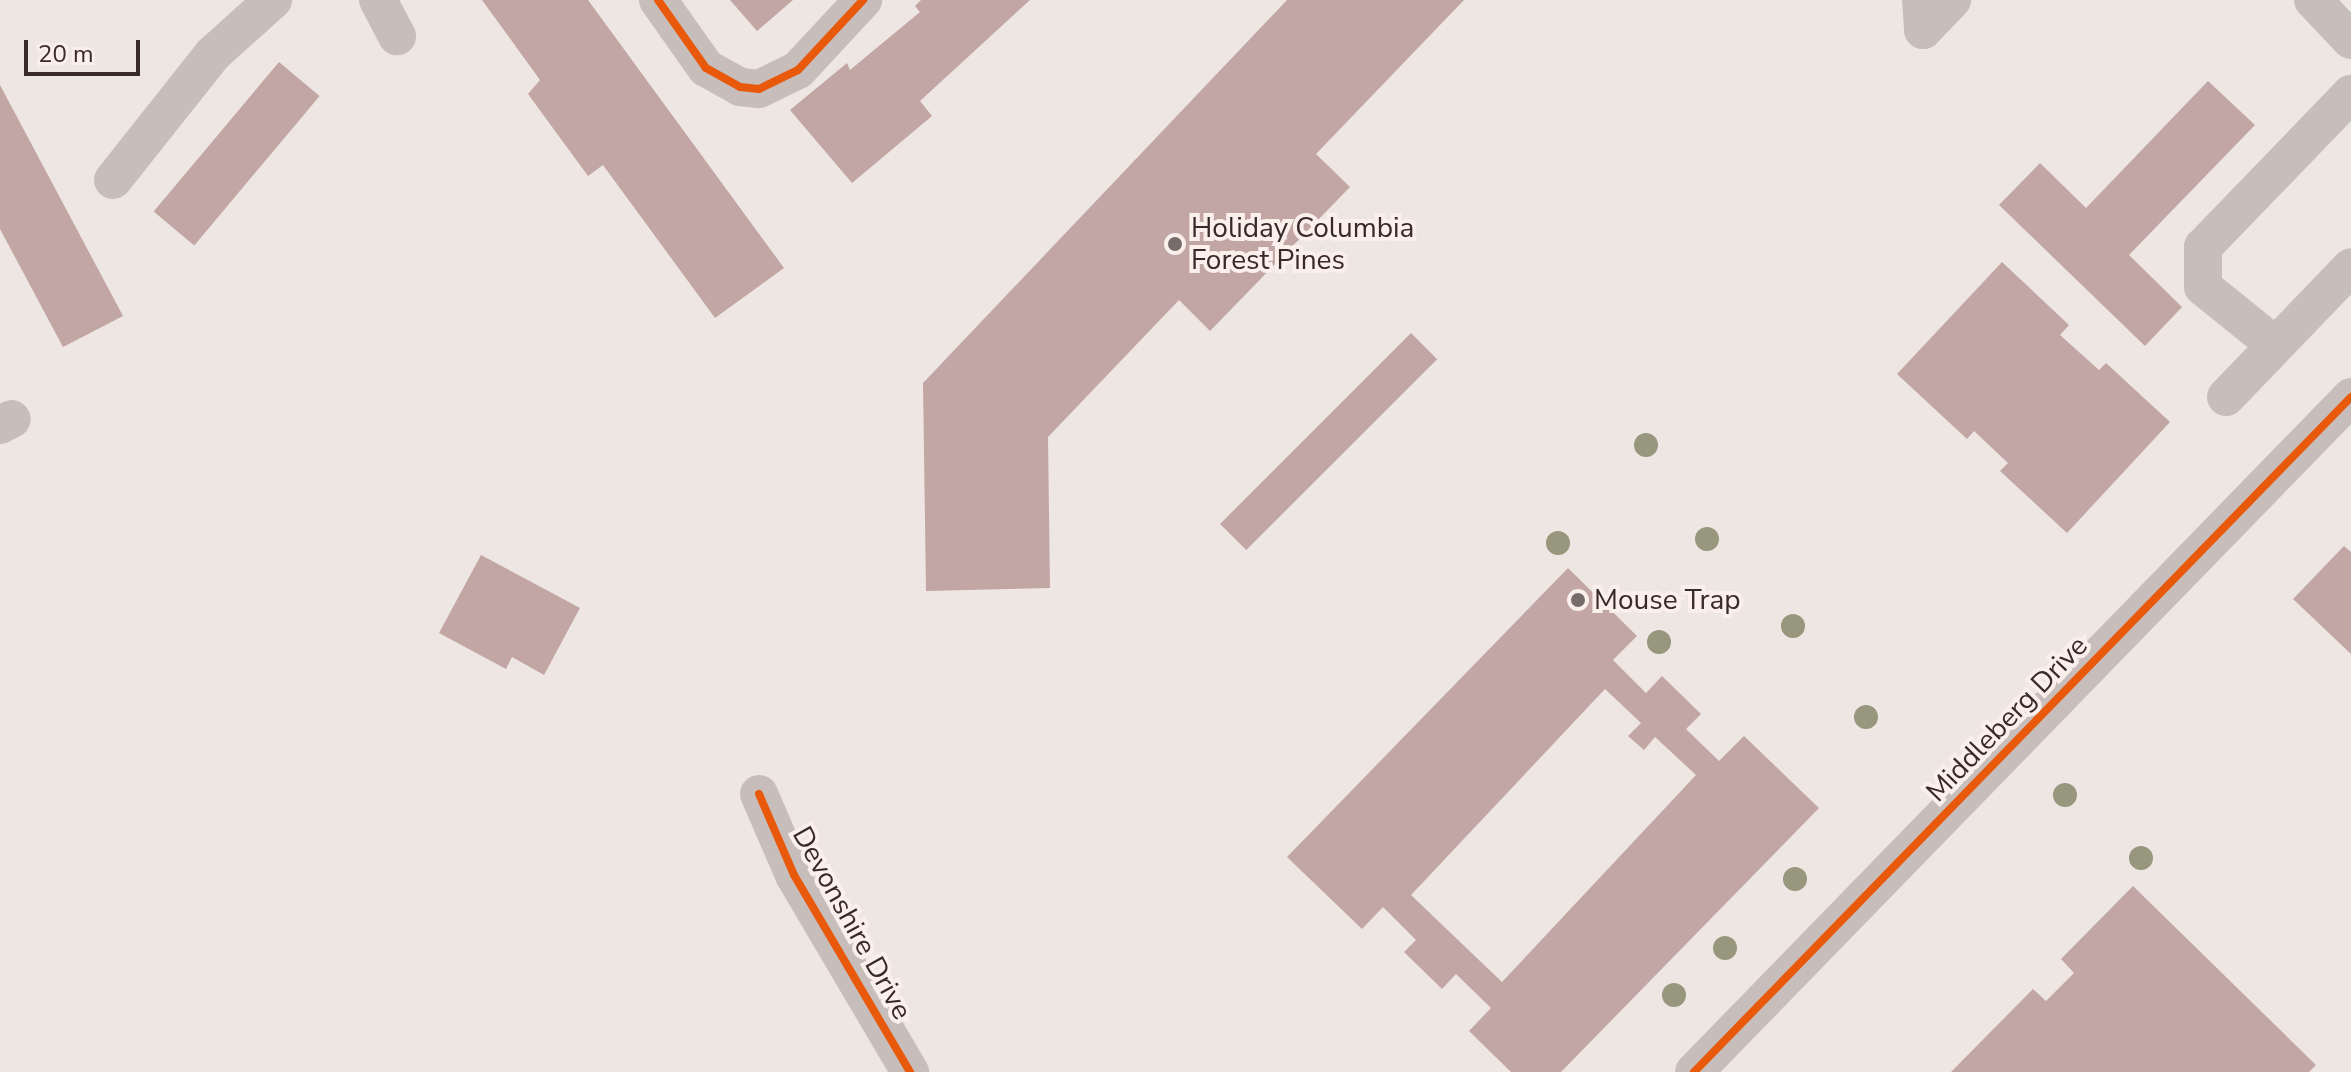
<!DOCTYPE html>
<style>
body{margin:0}
#map{position:relative;width:2351px;height:1072px;overflow:hidden;background:#eee6e2;font-family:"Nunito Sans",sans-serif}
div>[style]{position:absolute}
[style*='--x']{left:calc(var(--x)*1px);top:calc(var(--y)*1px);width:calc(var(--w)*1px);rotate:calc(var(--a)*1deg)}
.building>*{inset:0;background:#c2a6a3;transform-origin:0 0}
.minor>*{height:38px;margin:-19px;padding:0 19px;transform-origin:19px;border-radius:19px;background:#c7bebb}
.cycleway>*{height:8px;margin:-4px;padding:0 4px;transform-origin:4px;border-radius:4px;background:#e8590c}
.trees>*{width:24px;height:24px;margin:-12px;border-radius:50%;background:#97977e}
.dots>*{width:22px;height:22px;translate:-50% -50%;box-sizing:border-box;border:4px solid #faefea;border-radius:50%}
span{translate:-50% -50%;white-space:nowrap;text-align:center;line-height:1.15;-webkit-text-stroke:8px #faefea;paint-order:stroke}
.poi-label{font-size:28px;color:#382a29}
.left{translate:0 -50%;text-align:left}
.street-label{font-size:28px;color:#382a29}
.scale{position:absolute;left:24px;top:40px;width:116px;height:36px;box-sizing:border-box;border:4px solid #382a29;border-top:0;padding-left:10px;font-size:24px;line-height:28px;white-space:nowrap;color:#382a29;-webkit-text-stroke:6px #faefea;paint-order:stroke}
</style>
<div id="map">
<div class="building">
<i style="clip-path:polygon(482px 0,588px 0,784px 268px,715px 318px,603px 165px,588px 176px,528px 94px,540px 80px)"></i>
<i style="clip-path:polygon(730px 0,793px 0,757px 31px)"></i>
<i style="clip-path:polygon(921px 0,1030px 0,920px 101px,932px 116px,852px 183px,790px 110px,847px 63px,850px 70px,920px 12px,915px 6px)"></i>
<i style="clip-path:polygon(1287px 0,1464px 0,1316px 154px,1350px 187px,1210px 331px,1179px 300px,1048px 437px,1050px 588px,926px 591px,923px 383px)"></i>
<i style="left:279px;top:62px;width:53px;height:195px;rotate:40deg"></i>
<i style="clip-path:polygon(2208px 81px,2255px 125px,2129px 255px,2182px 307px,2145px 346px,1999px 205px,2040px 163px,2086px 208px)"></i>
<i style="clip-path:polygon(0 85px,123px 316px,63px 347px,0 229px)"></i>
<i style="clip-path:polygon(2002px 262px,2069px 325px,2060px 335px,2099px 370px,2106px 363px,2170px 422px,2067px 533px,2000px 471px,2008px 463px,1974px 431px,1967px 439px,1897px 374px)"></i>
<i style="left:1411px;top:333px;width:37px;height:270px;rotate:45deg"></i>
<i style="clip-path:polygon(2344px 546px,2351px 552px,2351px 654px,2293px 599px)"></i>
<i style="clip-path:polygon(481px 555px,580px 608px,544px 675px,512px 657px,506px 669px,439px 633px)"></i>
<i style="clip-path:polygon(evenodd,1568px 568px,1637px 636px,1613px 660px,1646px 693px,1662px 676px,1701px 714px,1686px 729px,1719px 761px,1744px 736px,1819px 808px,1561px 1072px,1511px 1072px,1469px 1031px,1491px 1008px,1456px 974px,1442px 989px,1404px 952px,1416px 940px,1383px 907px,1362px 929px,1287px 857px,1568px 568px,1605px 689px,1641px 723px,1628px 736px,1644px 750px,1655px 737px,1696px 775px,1502px 982px,1411px 895px,1605px 689px)"></i>
<i style="clip-path:polygon(2133px 886px,2316px 1065px,2309px 1072px,1951px 1072px,2033px 989px,2046px 1001px,2074px 973px,2061px 959px)"></i>
</div>
<div class="minor">
<i style="--x:378;--y:0;--w:41;--a:62.2"></i>
<i style="--x:658;--y:0;--w:83;--a:54.8"></i>
<i style="--x:706;--y:68;--w:39;--a:29"></i>
<i style="--x:740;--y:87;--w:19;--a:6"></i>
<i style="--x:759;--y:89;--w:43;--a:-26"></i>
<i style="--x:798;--y:70;--w:96;--a:-47.1"></i>
<i style="--x:1921;--y:0;--w:30;--a:86"></i>
<i style="--x:1923;--y:30;--w:42;--a:-46"></i>
<i style="--x:2313;--y:0;--w:55;--a:46.5"></i>
<i style="--x:113;--y:180;--w:161;--a:-51.6"></i>
<i style="--x:213;--y:54;--w:81;--a:-42"></i>
<i style="--x:2275;--y:345;--w:92;--a:-141.1"></i>
<i style="--x:2203;--y:287;--w:40;--a:-90"></i>
<i style="--x:2203;--y:247;--w:213;--a:-46"></i>
<i style="--x:2226;--y:397;--w:180;--a:-46.1"></i>
<i style="--x:0;--y:425;--w:13;--a:-27"></i>
<i style="--x:759;--y:794;--w:88;--a:66.6"></i>
<i style="--x:794;--y:875;--w:229;--a:59.5"></i>
<i style="--x:1694;--y:1072;--w:942;--a:-45.77"></i>
</div>
<div class="cycleway">
<i style="--x:658;--y:0;--w:83;--a:54.8"></i>
<i style="--x:706;--y:68;--w:39;--a:29"></i>
<i style="--x:740;--y:87;--w:19;--a:6"></i>
<i style="--x:759;--y:89;--w:43;--a:-26"></i>
<i style="--x:798;--y:70;--w:96;--a:-47.1"></i>
<i style="--x:759;--y:794;--w:88;--a:66.6"></i>
<i style="--x:794;--y:875;--w:229;--a:59.5"></i>
<i style="--x:1694;--y:1072;--w:942;--a:-45.77"></i>
</div>
<div class="trees">
<i style="left:1646px;top:445px"></i>
<i style="left:1707px;top:539px"></i>
<i style="left:1558px;top:543px"></i>
<i style="left:1793px;top:626px"></i>
<i style="left:1659px;top:642px"></i>
<i style="left:1866px;top:717px"></i>
<i style="left:2065px;top:795px"></i>
<i style="left:2141px;top:858px"></i>
<i style="left:1795px;top:879px"></i>
<i style="left:1725px;top:948px"></i>
<i style="left:1674px;top:995px"></i>
</div>
<div class="dots">
<i style="left:1175px;top:244px;background:#786c6a"></i>
<i style="left:1578px;top:600px;background:#786c6a"></i>
</div>
<div class="poi-label">
<span class="left" style="left:1191px;top:244px">Holiday Columbia<br>Forest Pines</span>
<span class="left" style="left:1594px;top:600px">Mouse Trap</span>
</div>
<div class="street-label">
<span style="left:2007px;top:719px;rotate:-46deg">Middleberg Drive</span>
<span style="left:852px;top:923px;rotate:61deg">Devonshire Drive</span>
</div>
<div class="scale">20 m</div>
</div>
